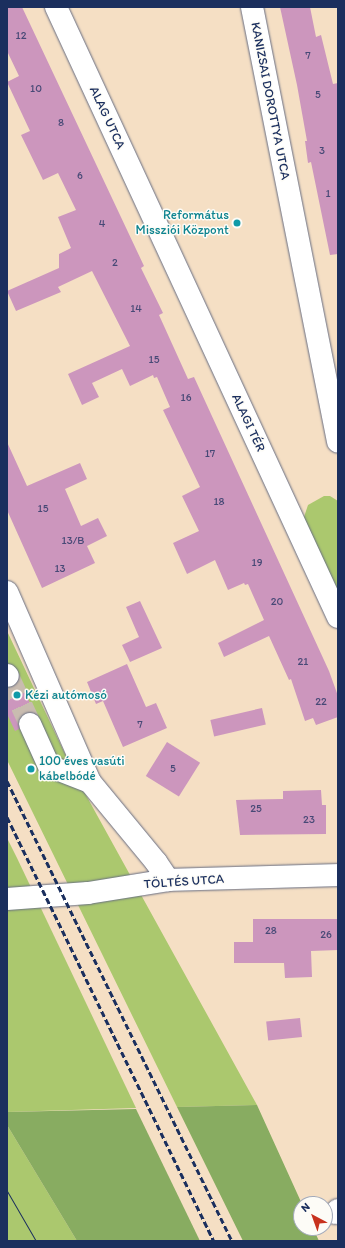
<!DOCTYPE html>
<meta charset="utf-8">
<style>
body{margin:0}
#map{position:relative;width:345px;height:1248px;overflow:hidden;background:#f5dfc4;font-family:Itim,sans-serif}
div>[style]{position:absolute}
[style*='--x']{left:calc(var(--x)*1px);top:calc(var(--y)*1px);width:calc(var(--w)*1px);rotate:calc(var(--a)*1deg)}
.green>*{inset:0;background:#abc86e}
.forest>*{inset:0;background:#88ac61}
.building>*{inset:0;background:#cc96bd;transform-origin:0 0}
.minor-tunnel>*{height:22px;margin-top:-11px;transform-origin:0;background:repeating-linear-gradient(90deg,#c9bcb0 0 22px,transparent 0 33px)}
.roads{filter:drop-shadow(0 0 1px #676d82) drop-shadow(0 0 1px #676d82)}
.minor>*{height:22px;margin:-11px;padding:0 11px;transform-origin:11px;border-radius:11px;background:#fff}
.tram>*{height:1px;margin:-0.5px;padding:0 0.5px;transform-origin:0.5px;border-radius:0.5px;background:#1b2f5e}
.rail>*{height:3px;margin-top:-1.5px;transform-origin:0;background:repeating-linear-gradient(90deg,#1b2f5e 0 6px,transparent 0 9px)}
.dots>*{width:11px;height:11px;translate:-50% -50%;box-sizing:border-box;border:2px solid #fdfcf7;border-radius:50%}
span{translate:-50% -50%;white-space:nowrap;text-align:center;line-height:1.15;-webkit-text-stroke:3px #fdfcf7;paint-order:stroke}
.number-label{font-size:11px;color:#474976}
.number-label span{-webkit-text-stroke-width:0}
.street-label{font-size:13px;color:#1b2f5e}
.culture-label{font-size:13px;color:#0d838f}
.right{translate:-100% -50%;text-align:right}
.left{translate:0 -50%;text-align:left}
.frame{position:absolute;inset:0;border:8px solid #1b2f5e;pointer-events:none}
.north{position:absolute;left:293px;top:1196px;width:40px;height:40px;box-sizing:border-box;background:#fdfcf7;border:1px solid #a3aaba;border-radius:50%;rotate:319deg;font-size:11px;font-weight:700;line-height:16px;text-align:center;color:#1b2f5e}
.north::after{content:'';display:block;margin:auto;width:14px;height:18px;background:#c8321e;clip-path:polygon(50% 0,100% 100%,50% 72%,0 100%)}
</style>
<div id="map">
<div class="green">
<i style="clip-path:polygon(324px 496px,330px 496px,338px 501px,338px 593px,303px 520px,308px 505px)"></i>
<i style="clip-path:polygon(7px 631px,76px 777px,257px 1105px,177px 1107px,7px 760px)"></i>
<i style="clip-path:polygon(7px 838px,17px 858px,136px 1108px,7px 1112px)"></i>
<i style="clip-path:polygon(7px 1125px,77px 1241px,7px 1241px)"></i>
</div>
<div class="forest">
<i style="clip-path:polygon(257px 1105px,302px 1204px,301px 1228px,313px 1228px,319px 1241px,243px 1241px,177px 1107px)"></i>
<i style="clip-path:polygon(136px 1109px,200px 1241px,77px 1241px,7px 1125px,7px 1112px)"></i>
</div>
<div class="building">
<i style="clip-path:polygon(7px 7px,22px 7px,144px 266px,141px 268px,163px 313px,159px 315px,188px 379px,194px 377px,329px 671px,338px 696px,338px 717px,316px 725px,313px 718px,305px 721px,291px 679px,289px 680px,269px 636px,224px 657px,218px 643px,264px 620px,248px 584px,245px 585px,244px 583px,228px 590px,215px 560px,187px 574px,173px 543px,199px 531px,182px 496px,200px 487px,163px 410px,170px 407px,157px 377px,154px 378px,153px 375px,130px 386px,122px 369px,92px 383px,99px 397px,82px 405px,68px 374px,130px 346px,92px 271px,58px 287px,61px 292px,16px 311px,7px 291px,59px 268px,59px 254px,71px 248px,58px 217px,76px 210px,58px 173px,43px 180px,21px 135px,30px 131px,7px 82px,19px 76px,7px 51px)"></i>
<i style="clip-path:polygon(280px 7px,310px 7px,316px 37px,321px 35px,333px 84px,338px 83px,338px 254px,330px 255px,311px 162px,308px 163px,305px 141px,307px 141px,297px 85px)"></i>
<i style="clip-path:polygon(7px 442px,27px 486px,80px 463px,87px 479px,65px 489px,81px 526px,98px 518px,107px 536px,87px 546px,95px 563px,42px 588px,7px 510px)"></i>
<i style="clip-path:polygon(140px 601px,162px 648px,130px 662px,122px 645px,139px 637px,126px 607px)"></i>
<i style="clip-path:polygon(127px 664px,146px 707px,156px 703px,167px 728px,123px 747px,103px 701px,96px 704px,87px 682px)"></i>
<i style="clip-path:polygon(19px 681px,35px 713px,25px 712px,20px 716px,19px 729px,15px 731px,7px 714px,7px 688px,17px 685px)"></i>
<i style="left:262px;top:708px;width:17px;height:53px;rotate:77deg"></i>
<i style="left:167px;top:742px;width:39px;height:40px;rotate:32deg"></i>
<i style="clip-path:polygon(321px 790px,322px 805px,326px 805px,326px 834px,240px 835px,236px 800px,283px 799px,283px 791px)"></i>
<i style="clip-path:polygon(253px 919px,338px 919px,338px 950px,311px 951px,312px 977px,285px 978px,284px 963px,234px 963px,234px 942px,253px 942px)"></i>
<i style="left:300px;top:1018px;width:19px;height:34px;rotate:84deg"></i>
</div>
<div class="minor-tunnel">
<i style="--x:8;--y:676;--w:53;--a:65.4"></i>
</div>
<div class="roads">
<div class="minor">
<i style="--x:56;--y:7;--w:672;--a:65.19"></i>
<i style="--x:252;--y:7;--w:443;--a:78.8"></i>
<i style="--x:7;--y:592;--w:207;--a:66.4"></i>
<i style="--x:90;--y:782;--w:104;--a:50.5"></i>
<i style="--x:156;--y:862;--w:22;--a:56"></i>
<i style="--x:7;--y:675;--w:1;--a:45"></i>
<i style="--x:30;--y:724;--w:46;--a:65.7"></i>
<i style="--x:49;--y:766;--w:44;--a:21.3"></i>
<i style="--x:7;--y:899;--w:81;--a:-4.2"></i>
<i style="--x:88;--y:893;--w:81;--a:-9.2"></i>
<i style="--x:168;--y:880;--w:170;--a:-1.7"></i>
<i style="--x:335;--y:1213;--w:4;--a:-45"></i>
</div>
</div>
<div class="tram">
<i style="--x:7;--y:1191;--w:58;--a:59.9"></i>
</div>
<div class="rail">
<i style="--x:7;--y:781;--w:512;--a:63.94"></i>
<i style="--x:7;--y:817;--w:472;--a:64"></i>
</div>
<div class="dots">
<i style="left:237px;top:223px;background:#0f9aa8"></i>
<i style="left:17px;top:695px;background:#0f9aa8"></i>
<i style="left:31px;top:769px;background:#0f9aa8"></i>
</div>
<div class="number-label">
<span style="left:21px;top:36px">12</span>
<span style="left:308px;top:56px">7</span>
<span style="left:36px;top:89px">10</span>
<span style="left:318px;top:95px">5</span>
<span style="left:61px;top:123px">8</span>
<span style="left:322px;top:151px">3</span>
<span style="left:80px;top:176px">6</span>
<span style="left:328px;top:194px">1</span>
<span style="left:102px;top:224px">4</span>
<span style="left:115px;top:263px">2</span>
<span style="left:136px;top:309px">14</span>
<span style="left:154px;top:360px">15</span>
<span style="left:186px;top:398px">16</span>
<span style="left:210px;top:454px">17</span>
<span style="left:219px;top:502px">18</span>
<span style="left:43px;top:509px">15</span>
<span style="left:73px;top:541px">13/B</span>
<span style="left:257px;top:563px">19</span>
<span style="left:60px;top:569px">13</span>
<span style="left:277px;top:602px">20</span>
<span style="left:303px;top:662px">21</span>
<span style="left:321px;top:702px">22</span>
<span style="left:140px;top:725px">7</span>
<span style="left:173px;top:769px">5</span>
<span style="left:256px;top:809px">25</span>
<span style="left:309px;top:820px">23</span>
<span style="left:271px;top:931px">28</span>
<span style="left:326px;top:935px">26</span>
</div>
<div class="street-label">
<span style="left:270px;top:101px;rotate:79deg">KANIZSAI DOROTTYA UTCA</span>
<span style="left:107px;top:118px;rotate:65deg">ALAG UTCA</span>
<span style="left:248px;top:423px;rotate:65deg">ALAGI TÉR</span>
<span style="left:184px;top:882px;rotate:-4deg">TÖLTÉS UTCA</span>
</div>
<div class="culture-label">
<span class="right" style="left:229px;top:223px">Református<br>Missziói Központ</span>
<span class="left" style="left:25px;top:695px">Kézi autómosó</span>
<span class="left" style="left:39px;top:769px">100 éves vasúti<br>kábelbódé</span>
</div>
<div class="frame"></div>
<div class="north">N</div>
</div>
